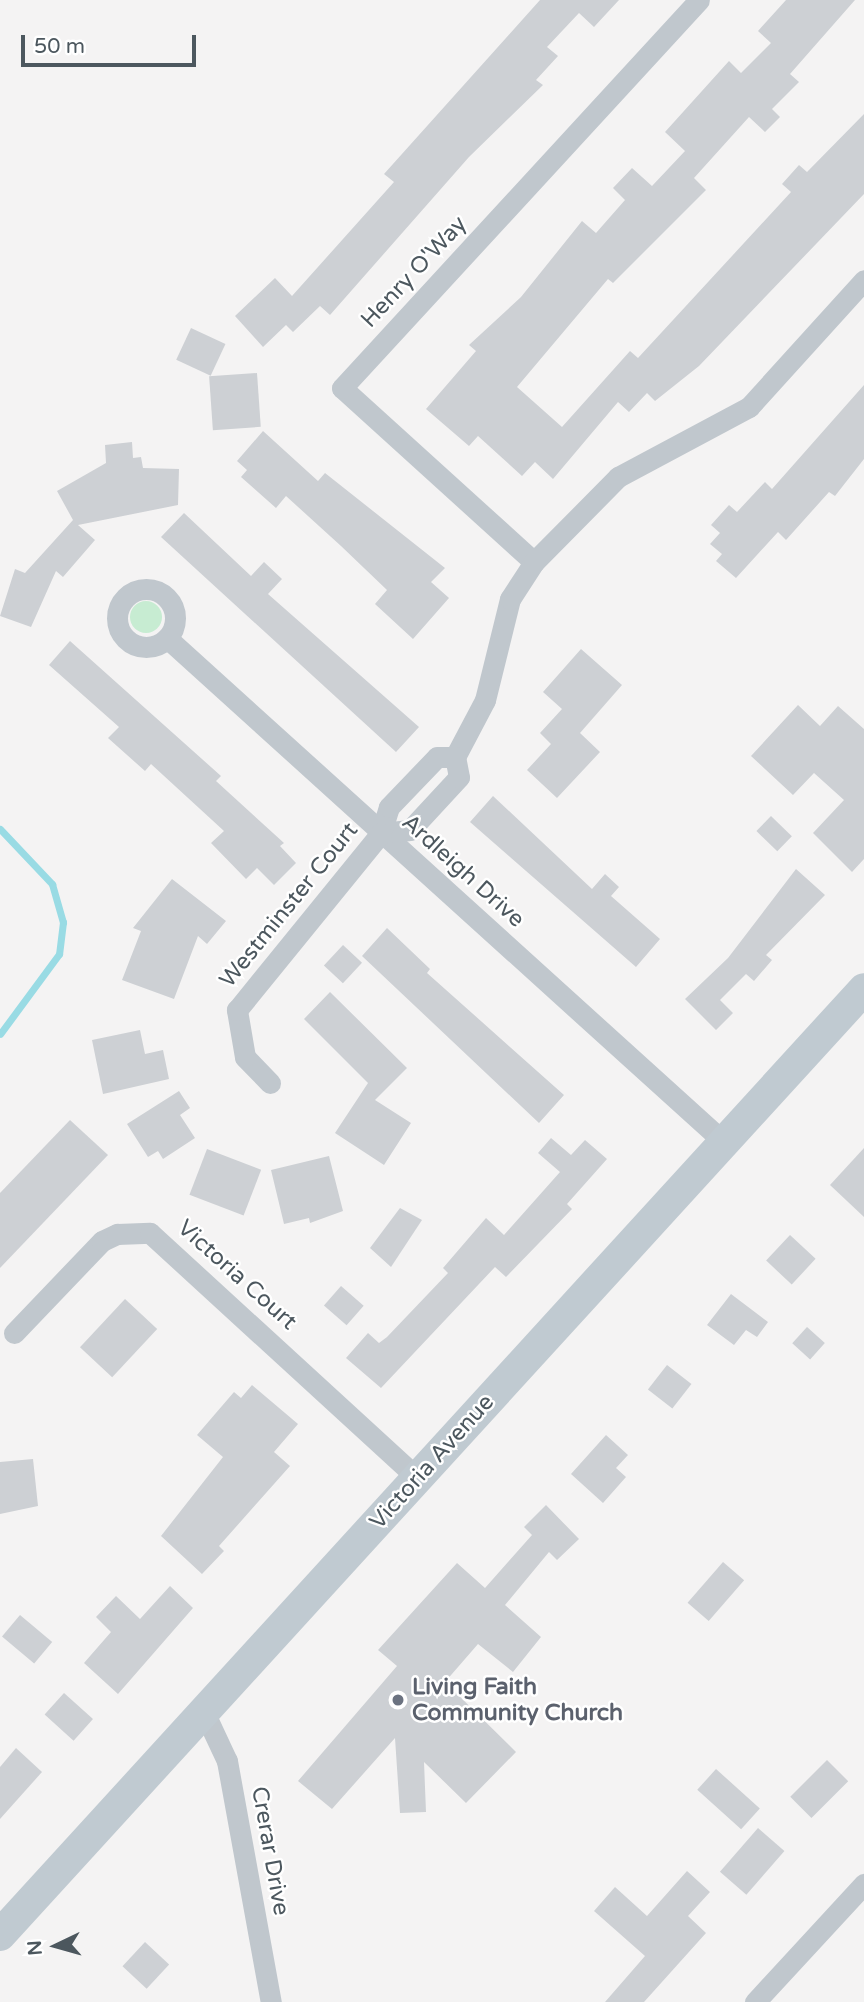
<!DOCTYPE html>
<style>
body{margin:0}
#map{position:relative;width:864px;height:2002px;overflow:hidden;background:#f4f3f3;font-family:"Varela Round",sans-serif}
div>[style]{position:absolute}
[style*='--x']{left:calc(var(--x)*1px);top:calc(var(--y)*1px);width:calc(var(--w)*1px);rotate:calc(var(--a)*1deg)}
.green>*{inset:0;background:#c7ecd2}
.round{border-radius:50%}
.stream>*{height:7px;margin:-3.5px;padding:0 3.5px;transform-origin:3.5px;border-radius:3.5px;background:#99dbe4}
.building>*{inset:0;background:#cdd0d4;transform-origin:0 0}
.street>*{height:21px;margin:-10.5px;padding:0 10.5px;transform-origin:10.5px;border-radius:10.5px;background:#c0c7cd}
.street>.ring{margin:-10.5px;padding:0;box-sizing:content-box;background:none;border:21px solid #c0c7cd;border-radius:50%}
.secondary>*{height:32px;margin:-16px;padding:0 16px;transform-origin:16px;border-radius:16px;background:#c0cad1}
.dots>*{width:19px;height:19px;translate:-50% -50%;box-sizing:border-box;border:4px solid #fff;border-radius:50%}
span{translate:-50% -50%;white-space:nowrap;text-align:center;line-height:1.15;-webkit-text-stroke:5px #fff;paint-order:stroke}
.street-label{font-size:23px;color:#4c575e}
.worship-label{font-size:23px;color:#5b616d;font-weight:700}
.left{translate:0 -50%;text-align:left}
.north{position:absolute;left:21px;top:1911px;width:70px;height:70px;-webkit-text-stroke:5px #fff;paint-order:stroke;rotate:265deg;font-size:19px;font-weight:700;line-height:28px;text-align:center;color:#4c575e}
.north::after{content:'';display:block;margin:auto;width:24px;height:32px;background:#4c575e;clip-path:polygon(50% 0,100% 100%,50% 72%,0 100%)}
.scale{position:absolute;left:21px;top:35px;width:175px;height:32px;box-sizing:border-box;border:4px solid #4c575e;border-top:0;padding-left:9px;font-size:21px;line-height:24px;white-space:nowrap;color:#4c575e;-webkit-text-stroke:5px #fff;paint-order:stroke}
</style>
<div id="map">
<div class="green">
<i class="round" style="left:130px;top:601px;width:32px;height:32px"></i>
</div>
<div class="stream">
<i style="--x:0;--y:829;--w:76;--a:46.6"></i>
<i style="--x:52;--y:884;--w:40;--a:74"></i>
<i style="--x:63;--y:922;--w:32;--a:97"></i>
<i style="--x:59;--y:954;--w:99;--a:126.4"></i>
</div>
<div class="building">
<i style="clip-path:polygon(540px 0,619px 0,594px 27px,579px 13px,547px 47px,558px 56px,536px 80px,543px 85px,469px 157px,330px 315px,320px 306px,293px 332px,286px 325px,263px 347px,235px 316px,275px 278px,292px 296px,394px 182px,384px 174px)"></i>
<i style="clip-path:polygon(786px 0,855px 0,790px 74px,799px 82px,772px 109px,780px 117px,765px 132px,749px 117px,694px 178px,706px 190px,613px 283px,608px 279px,517px 387px,562px 427px,630px 351px,638px 358px,791px 192px,782px 184px,799px 165px,807px 172px,864px 114px,864px 194px,699px 366px,655px 401px,647px 393px,629px 412px,618px 402px,553px 479px,535px 462px,522px 476px,478px 436px,469px 446px,426px 409px,476px 351px,469px 345px,521px 297px,582px 221px,596px 233px,625px 200px,613px 188px,632px 168px,652px 186px,685px 151px,665px 132px,729px 61px,741px 73px,771px 43px,758px 31px)"></i>
<i style="left:191px;top:328px;width:38px;height:35px;rotate:25deg"></i>
<i style="left:257px;top:373px;width:54px;height:48px;rotate:86deg"></i>
<i style="clip-path:polygon(864px 385px,864px 459px,835px 496px,829px 492px,786px 540px,778px 532px,736px 578px,716px 561px,722px 554px,710px 544px,720px 533px,711px 525px,729px 505px,737px 512px,765px 482px,772px 489px)"></i>
<i style="clip-path:polygon(263px 431px,318px 481px,325px 473px,445px 568px,431px 582px,449px 598px,413px 639px,375px 604px,387px 590px,341px 546px,286px 496px,276px 508px,241px 477px,247px 470px,237px 461px)"></i>
<i style="clip-path:polygon(132px 442px,133px 458px,141px 457px,143px 468px,179px 469px,178px 505px,78px 525px,95px 540px,63px 577px,56px 571px,31px 627px,0 616px,15px 569px,25px 573px,73px 520px,57px 491px,106px 463px,105px 445px)"></i>
<i style="clip-path:polygon(184px 513px,251px 576px,264px 562px,282px 579px,268px 594px,419px 727px,396px 752px,161px 537px)"></i>
<i style="clip-path:polygon(70px 641px,221px 776px,216px 781px,284px 843px,280px 846px,296px 863px,274px 885px,257px 868px,246px 879px,211px 843px,224px 831px,151px 764px,145px 771px,108px 738px,119px 727px,49px 665px)"></i>
<i style="clip-path:polygon(581px 649px,622px 685px,580px 733px,600px 752px,557px 798px,527px 770px,551px 744px,540px 733px,562px 709px,543px 692px)"></i>
<i style="clip-path:polygon(798px 705px,820px 726px,838px 706px,864px 729px,864px 859px,852px 872px,813px 833px,844px 800px,814px 773px,793px 795px,751px 756px)"></i>
<i style="clip-path:polygon(493px 796px,592px 889px,605px 874px,619px 887px,611px 896px,660px 939px,636px 967px,470px 822px)"></i>
<i style="left:771px;top:816px;width:29px;height:21px;rotate:44deg"></i>
<i style="clip-path:polygon(796px 869px,825px 895px,766px 955px,772px 960px,754px 981px,746px 974px,720px 1000px,733px 1013px,716px 1030px,685px 999px,728px 958px)"></i>
<i style="clip-path:polygon(172px 879px,226px 921px,207px 944px,198px 936px,174px 999px,122px 980px,141px 931px,133px 928px)"></i>
<i style="clip-path:polygon(387px 928px,430px 969px,427px 973px,564px 1095px,539px 1123px,362px 956px)"></i>
<i style="left:343px;top:945px;width:26px;height:28px;rotate:43deg"></i>
<i style="clip-path:polygon(330px 992px,407px 1068px,375px 1100px,411px 1123px,384px 1165px,335px 1133px,368px 1083px,304px 1019px)"></i>
<i style="clip-path:polygon(140px 1030px,145px 1054px,163px 1050px,169px 1079px,103px 1094px,92px 1040px)"></i>
<i style="clip-path:polygon(179px 1091px,190px 1108px,180px 1115px,195px 1138px,163px 1159px,158px 1151px,148px 1157px,127px 1124px)"></i>
<i style="clip-path:polygon(70px 1120px,108px 1155px,0 1268px,0 1193px)"></i>
<i style="clip-path:polygon(551px 1138px,571px 1155px,585px 1140px,607px 1159px,567px 1204px,572px 1209px,506px 1277px,495px 1267px,381px 1388px,346px 1358px,368px 1333px,379px 1343px,387px 1337px,448px 1273px,443px 1268px,486px 1218px,504px 1235px,560px 1172px,538px 1153px)"></i>
<i style="clip-path:polygon(864px 1148px,864px 1217px,830px 1185px)"></i>
<i style="left:207px;top:1149px;width:58px;height:49px;rotate:21deg"></i>
<i style="clip-path:polygon(329px 1156px,343px 1211px,310px 1223px,309px 1218px,284px 1224px,271px 1170px)"></i>
<i style="clip-path:polygon(400px 1208px,422px 1220px,391px 1267px,370px 1248px)"></i>
<i style="left:790px;top:1235px;width:35px;height:35px;rotate:43deg"></i>
<i style="left:341px;top:1286px;width:30px;height:26px;rotate:41deg"></i>
<i style="clip-path:polygon(731px 1294px,768px 1322px,757px 1337px,746px 1330px,734px 1345px,707px 1325px)"></i>
<i style="left:125px;top:1299px;width:44px;height:66px;rotate:43deg"></i>
<i style="left:807px;top:1327px;width:24px;height:22px;rotate:42deg"></i>
<i style="left:667px;top:1365px;width:31px;height:31px;rotate:38deg"></i>
<i style="clip-path:polygon(252px 1385px,298px 1424px,274px 1452px,290px 1466px,219px 1546px,224px 1551px,202px 1574px,161px 1536px,223px 1457px,197px 1435px,234px 1392px,241px 1398px)"></i>
<i style="clip-path:polygon(606px 1435px,628px 1455px,616px 1468px,626px 1477px,603px 1503px,571px 1474px)"></i>
<i style="clip-path:polygon(33px 1459px,38px 1506px,0 1514px,0 1462px)"></i>
<i style="clip-path:polygon(546px 1505px,579px 1539px,557px 1560px,549px 1552px,505px 1605px,541px 1637px,513px 1672px,478px 1644px,445px 1682px,516px 1752px,466px 1803px,424px 1762px,426px 1812px,400px 1813px,395px 1738px,332px 1809px,298px 1781px,397px 1666px,378px 1650px,457px 1563px,485px 1588px,532px 1535px,524px 1527px)"></i>
<i style="left:723px;top:1562px;width:28px;height:54px;rotate:41deg"></i>
<i style="clip-path:polygon(170px 1586px,193px 1608px,118px 1694px,84px 1663px,111px 1632px,96px 1617px,116px 1596px,140px 1619px)"></i>
<i style="left:20px;top:1615px;width:42px;height:28px;rotate:40deg"></i>
<i style="left:64px;top:1693px;width:39px;height:29px;rotate:42deg"></i>
<i style="clip-path:polygon(16px 1748px,42px 1772px,0 1819px,0 1767px)"></i>
<i style="left:827px;top:1760px;width:30px;height:52px;rotate:45deg"></i>
<i style="left:716px;top:1769px;width:59px;height:28px;rotate:42deg"></i>
<i style="left:758px;top:1828px;width:35px;height:58px;rotate:41deg"></i>
<i style="clip-path:polygon(687px 1871px,710px 1892px,688px 1916px,706px 1933px,644px 2002px,605px 2002px,645px 1956px,594px 1911px,615px 1887px,647px 1916px)"></i>
<i style="left:145px;top:1942px;width:33px;height:33px;rotate:43deg"></i>
</div>
<div class="street">
<i style="--x:534;--y:562;--w:259;--a:-137.8"></i>
<i style="--x:342;--y:388;--w:527;--a:-47.38"></i>
<i class="ring" style="left:117px;top:589px;width:37px;height:37px"></i>
<i style="--x:167;--y:638;--w:753;--a:42.15"></i>
<i style="--x:455;--y:757;--w:64;--a:-62.2"></i>
<i style="--x:485;--y:700;--w:104;--a:-76.1"></i>
<i style="--x:510;--y:599;--w:44;--a:-57"></i>
<i style="--x:534;--y:562;--w:120;--a:-45.3"></i>
<i style="--x:618;--y:477;--w:149;--a:-28.1"></i>
<i style="--x:749;--y:407;--w:171;--a:-47.8"></i>
<i style="--x:381;--y:833;--w:29;--a:-6"></i>
<i style="--x:410;--y:830;--w:72;--a:-47.2"></i>
<i style="--x:459;--y:777;--w:20;--a:-101"></i>
<i style="--x:381;--y:833;--w:27;--a:-73"></i>
<i style="--x:389;--y:807;--w:69;--a:-46.2"></i>
<i style="--x:437;--y:757;--w:18;--a:0"></i>
<i style="--x:270;--y:1083;--w:36;--a:-134"></i>
<i style="--x:245;--y:1057;--w:48;--a:-99.7"></i>
<i style="--x:237;--y:1010;--w:228;--a:-50.9"></i>
<i style="--x:14;--y:1333;--w:127;--a:-46.3"></i>
<i style="--x:102;--y:1241;--w:17;--a:-25"></i>
<i style="--x:117;--y:1234;--w:33;--a:-2"></i>
<i style="--x:150;--y:1233;--w:362;--a:42.5"></i>
<i style="--x:205;--y:1714;--w:52;--a:64.9"></i>
<i style="--x:227;--y:1761;--w:245;--a:79.7"></i>
<i style="--x:755;--y:2002;--w:161;--a:-47.3"></i>
</div>
<div class="secondary">
<i style="--x:0;--y:1935;--w:1281;--a:-47.59"></i>
</div>
<div class="dots">
<i style="left:398px;top:1700px;background:#6b7280"></i>
</div>
<div class="street-label">
<span style="left:414px;top:272px;rotate:-47deg">Henry O'Way</span>
<span style="left:463px;top:871px;rotate:42deg">Ardleigh Drive</span>
<span style="left:289px;top:905px;rotate:-51deg">Westminster Court</span>
<span style="left:237px;top:1275px;rotate:42deg">Victoria Court</span>
<span style="left:432px;top:1462px;rotate:-48deg">Victoria Avenue</span>
<span style="left:270px;top:1851px;rotate:80deg">Crerar Drive</span>
</div>
<div class="worship-label">
<span class="left" style="left:412px;top:1700px">Living Faith<br>Community Church</span>
</div>
<div class="north">N</div>
<div class="scale">50 m</div>
</div>
